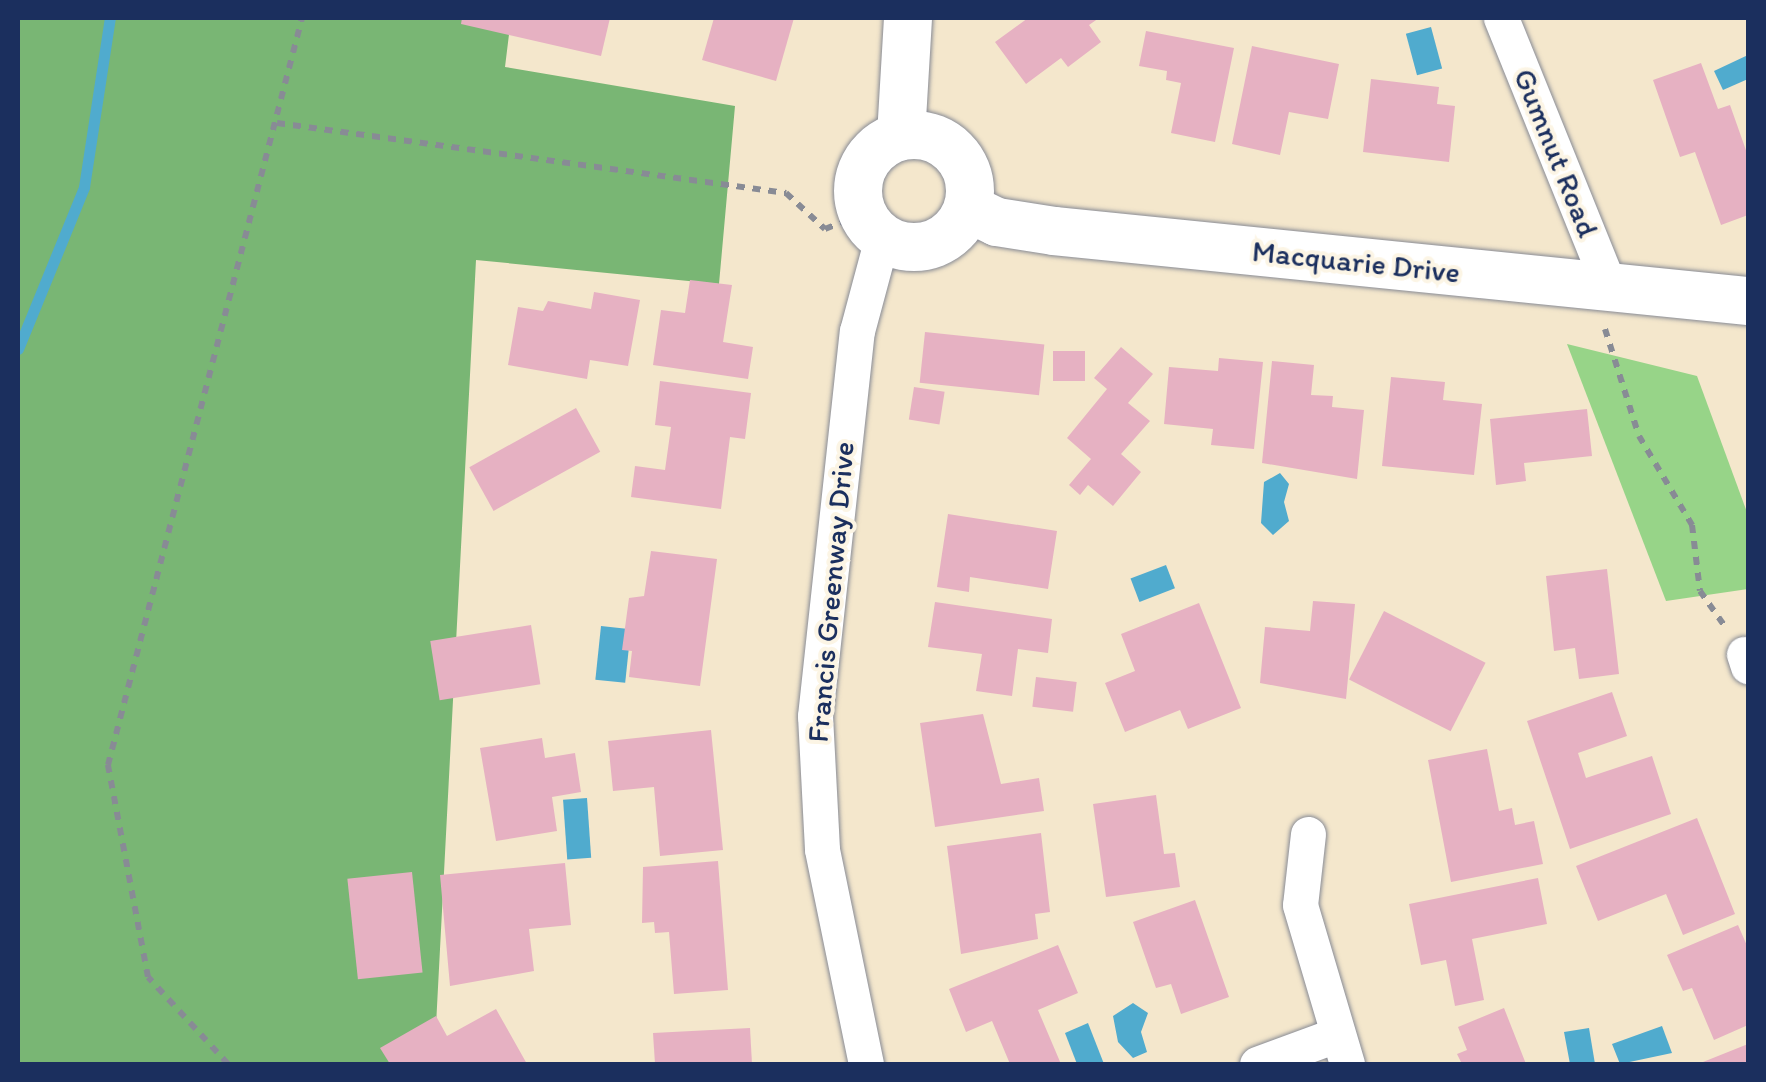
<!DOCTYPE html>
<style>
body{margin:0}
#map{position:relative;width:1766px;height:1082px;overflow:hidden;background:#f4e7cc;font-family:Itim,sans-serif}
div>[style]{position:absolute}
[style*='--x']{left:calc(var(--x)*1px);top:calc(var(--y)*1px);width:calc(var(--w)*1px);rotate:calc(var(--a)*1deg)}
.green>*{inset:0;background:#97d488}
.forest>*{inset:0;background:#79b674}
.water>*{inset:0;background:#50abce;transform-origin:0 0}
.stream>*{height:11px;margin:-5.5px;padding:0 5.5px;transform-origin:5.5px;border-radius:5.5px;background:#50abce}
.building>*{inset:0;background:#e6b1c2;transform-origin:0 0}
.path>*{height:6px;margin-top:-3px;transform-origin:0;background:repeating-linear-gradient(90deg,#888b95 0 8px,transparent 0 16px)}
.roads{filter:drop-shadow(0 0 2px #888b95) drop-shadow(0 0 2px #888b95)}
.street>*{height:35px;margin:-17.5px;padding:0 17.5px;transform-origin:17.5px;border-radius:17.5px;background:#fff}
.secondary>*{height:48px;margin:-24px;padding:0 24px;transform-origin:24px;border-radius:24px;background:#fff}
.secondary>.ring{margin:-24px;padding:0;box-sizing:content-box;background:none;border:48px solid #fff;border-radius:50%}
span{translate:-50% -50%;white-space:nowrap;text-align:center;line-height:1.15;-webkit-text-stroke:8px #fcf5e5;paint-order:stroke}
.street-label{font-size:30px;color:#1b2f5e}
.frame{position:absolute;inset:0;border:20px solid #1b2f5e;pointer-events:none}
</style>
<div id="map">
<div class="green">
<i style="clip-path:polygon(1567px 344px,1697px 376px,1748px 515px,1748px 589px,1666px 601px)"></i>
</div>
<div class="forest">
<i style="clip-path:polygon(18px 18px,511px 18px,505px 67px,735px 106px,719px 284px,476px 260px,434px 1064px,18px 1064px)"></i>
</div>
<div class="water">
<i style="left:1431px;top:27px;width:43px;height:26px;rotate:75deg"></i>
<i style="clip-path:polygon(1748px 55px,1748px 79px,1723px 90px,1714px 71px)"></i>
<i style="clip-path:polygon(1280px 473px,1289px 484px,1284px 502px,1289px 521px,1273px 535px,1261px 523px,1264px 482px)"></i>
<i style="left:1166px;top:565px;width:25px;height:38px;rotate:69deg"></i>
<i style="left:601px;top:626px;width:30px;height:54px;rotate:6deg"></i>
<i style="left:587px;top:798px;width:60px;height:24px;rotate:86deg"></i>
<i style="clip-path:polygon(1133px 1003px,1148px 1013px,1141px 1032px,1147px 1052px,1133px 1058px,1118px 1042px,1113px 1016px)"></i>
<i style="clip-path:polygon(1088px 1023px,1104px 1064px,1077px 1064px,1065px 1033px)"></i>
<i style="clip-path:polygon(1662px 1026px,1672px 1053px,1620px 1064px,1612px 1044px)"></i>
<i style="clip-path:polygon(1589px 1028px,1595px 1064px,1570px 1064px,1564px 1032px)"></i>
</div>
<div class="stream">
<i style="--x:18;--y:349;--w:175;--a:-67.8"></i>
<i style="--x:84;--y:187;--w:171;--a:-81.3"></i>
</div>
<div class="building">
<i style="clip-path:polygon(462px 18px,610px 18px,601px 56px,461px 24px)"></i>
<i style="clip-path:polygon(714px 18px,794px 18px,776px 81px,702px 60px)"></i>
<i style="clip-path:polygon(1028px 18px,1099px 18px,1089px 25px,1101px 42px,1068px 67px,1061px 58px,1026px 84px,995px 42px)"></i>
<i style="clip-path:polygon(1146px 31px,1234px 48px,1215px 142px,1171px 133px,1181px 83px,1166px 80px,1167px 71px,1139px 66px)"></i>
<i style="clip-path:polygon(1252px 46px,1339px 64px,1328px 119px,1289px 112px,1280px 155px,1232px 144px)"></i>
<i style="clip-path:polygon(1701px 63px,1718px 109px,1730px 105px,1748px 156px,1748px 215px,1721px 225px,1695px 152px,1680px 157px,1653px 80px)"></i>
<i style="clip-path:polygon(1371px 79px,1439px 87px,1437px 104px,1455px 106px,1449px 162px,1363px 152px)"></i>
<i style="clip-path:polygon(690px 280px,732px 285px,723px 342px,753px 347px,748px 379px,653px 365px,661px 310px,685px 313px)"></i>
<i style="clip-path:polygon(594px 292px,640px 300px,628px 366px,590px 360px,587px 379px,508px 365px,518px 307px,543px 311px,548px 301px,591px 309px)"></i>
<i style="left:925px;top:332px;width:120px;height:51px;rotate:6deg"></i>
<i style="clip-path:polygon(1121px 347px,1153px 374px,1128px 403px,1150px 421px,1121px 454px,1141px 472px,1113px 506px,1088px 485px,1080px 495px,1069px 485px,1091px 459px,1067px 438px,1107px 389px,1094px 378px)"></i>
<i style="left:1053px;top:351px;width:32px;height:30px"></i>
<i style="clip-path:polygon(1219px 358px,1263px 362px,1254px 449px,1211px 445px,1213px 429px,1164px 424px,1169px 367px,1218px 371px)"></i>
<i style="clip-path:polygon(1272px 361px,1314px 365px,1311px 395px,1333px 396px,1332px 407px,1364px 410px,1357px 479px,1262px 463px)"></i>
<i style="clip-path:polygon(1391px 377px,1445px 382px,1443px 400px,1482px 404px,1474px 475px,1382px 466px)"></i>
<i style="clip-path:polygon(660px 381px,751px 393px,745px 439px,730px 437px,721px 509px,631px 497px,635px 466px,665px 470px,671px 427px,655px 425px)"></i>
<i style="left:914px;top:387px;width:31px;height:33px;rotate:9deg"></i>
<i style="left:576px;top:408px;width:50px;height:122px;rotate:61deg"></i>
<i style="clip-path:polygon(1587px 409px,1592px 456px,1524px 463px,1526px 481px,1496px 485px,1490px 419px)"></i>
<i style="clip-path:polygon(948px 514px,1057px 531px,1048px 589px,970px 577px,969px 592px,937px 587px)"></i>
<i style="clip-path:polygon(651px 551px,717px 559px,700px 686px,629px 677px,632px 651px,622px 650px,629px 598px,644px 596px)"></i>
<i style="clip-path:polygon(1607px 569px,1619px 674px,1579px 679px,1575px 648px,1554px 651px,1546px 576px)"></i>
<i style="clip-path:polygon(1313px 601px,1355px 604px,1346px 699px,1260px 683px,1265px 627px,1310px 631px)"></i>
<i style="clip-path:polygon(935px 602px,1052px 619px,1048px 653px,1018px 649px,1012px 696px,976px 691px,982px 654px,928px 647px)"></i>
<i style="clip-path:polygon(1199px 603px,1241px 708px,1188px 729px,1180px 710px,1125px 732px,1105px 683px,1135px 671px,1121px 634px)"></i>
<i style="left:1384px;top:611px;width:114px;height:77px;rotate:27deg"></i>
<i style="left:531px;top:625px;width:60px;height:102px;rotate:81deg"></i>
<i style="left:1036px;top:677px;width:41px;height:30px;rotate:7deg"></i>
<i style="clip-path:polygon(1612px 692px,1627px 736px,1578px 753px,1586px 778px,1652px 756px,1671px 814px,1570px 849px,1527px 721px)"></i>
<i style="clip-path:polygon(983px 714px,1001px 784px,1039px 778px,1044px 811px,935px 827px,920px 723px)"></i>
<i style="clip-path:polygon(711px 730px,723px 850px,660px 856px,654px 787px,613px 791px,608px 741px)"></i>
<i style="clip-path:polygon(542px 738px,545px 758px,575px 753px,581px 792px,552px 797px,557px 831px,496px 841px,480px 748px)"></i>
<i style="clip-path:polygon(1487px 749px,1499px 811px,1512px 808px,1515px 825px,1534px 821px,1543px 864px,1451px 882px,1428px 760px)"></i>
<i style="clip-path:polygon(1156px 795px,1164px 854px,1175px 853px,1180px 887px,1106px 897px,1093px 804px)"></i>
<i style="clip-path:polygon(1697px 818px,1735px 914px,1683px 935px,1666px 894px,1598px 921px,1576px 866px)"></i>
<i style="clip-path:polygon(1041px 833px,1050px 912px,1035px 914px,1038px 939px,961px 954px,947px 846px)"></i>
<i style="clip-path:polygon(718px 861px,728px 990px,674px 994px,669px 932px,655px 933px,654px 922px,642px 923px,643px 867px)"></i>
<i style="clip-path:polygon(565px 863px,571px 925px,529px 929px,534px 971px,450px 986px,440px 875px)"></i>
<i style="left:412px;top:872px;width:101px;height:65px;rotate:84deg"></i>
<i style="clip-path:polygon(1538px 878px,1547px 924px,1472px 939px,1484px 1000px,1455px 1006px,1446px 960px,1421px 965px,1409px 904px)"></i>
<i style="clip-path:polygon(1195px 900px,1229px 997px,1181px 1014px,1171px 984px,1156px 988px,1133px 922px)"></i>
<i style="clip-path:polygon(1738px 925px,1748px 948px,1748px 1025px,1714px 1040px,1692px 988px,1683px 991px,1667px 955px)"></i>
<i style="clip-path:polygon(1058px 945px,1078px 993px,1038px 1010px,1061px 1064px,1010px 1064px,992px 1021px,966px 1032px,949px 989px)"></i>
<i style="clip-path:polygon(1504px 1008px,1526px 1064px,1462px 1064px,1457px 1054px,1467px 1050px,1458px 1027px)"></i>
<i style="clip-path:polygon(496px 1009px,527px 1064px,390px 1064px,380px 1048px,436px 1016px,447px 1036px)"></i>
<i style="clip-path:polygon(750px 1028px,752px 1064px,655px 1064px,653px 1033px)"></i>
<i style="clip-path:polygon(1748px 1044px,1748px 1064px,1698px 1064px)"></i>
</div>
<div class="path">
<i style="--x:277;--y:123;--w:514;--a:7.83"></i>
<i style="--x:786;--y:193;--w:53;--a:42.7"></i>
<i style="--x:825;--y:229;--w:27;--a:-22"></i>
<i style="--x:1605;--y:329;--w:112;--a:72.4"></i>
<i style="--x:1639;--y:436;--w:104;--a:59.2"></i>
<i style="--x:1692;--y:525;--w:66;--a:83.1"></i>
<i style="--x:1700;--y:591;--w:45;--a:54.9"></i>
<i style="--x:228;--y:1064;--w:118;--a:-132.6"></i>
<i style="--x:148;--y:977;--w:216;--a:-100.7"></i>
<i style="--x:108;--y:765;--w:772;--a:-75.44"></i>
</div>
<div class="roads">
<div class="street">
<i style="--x:1501;--y:18;--w:291;--a:68"></i>
<i style="--x:1744;--y:654;--w:13;--a:72"></i>
<i style="--x:1308;--y:834;--w:71;--a:96.4"></i>
<i style="--x:1300;--y:905;--w:166;--a:73.5"></i>
<i style="--x:866;--y:1064;--w:219;--a:-101.6"></i>
<i style="--x:822;--y:849;--w:133;--a:-93"></i>
<i style="--x:815;--y:716;--w:387;--a:-83.8"></i>
<i style="--x:857;--y:331;--w:96;--a:-75"></i>
<i style="--x:1257;--y:1064;--w:84;--a:-20.2"></i>
</div>
<div class="secondary">
<i class="ring" style="left:858px;top:135px;width:64px;height:64px"></i>
<i style="--x:901;--y:136;--w:118;--a:-86.6"></i>
<i style="--x:968;--y:208;--w:32;--a:26"></i>
<i style="--x:997;--y:222;--w:58;--a:9"></i>
<i style="--x:1054;--y:231;--w:698;--a:5.76"></i>
</div>
</div>
<div class="street-label">
<span style="left:1556px;top:153px;rotate:68deg">Gumnut Road</span>
<span style="left:1356px;top:262px;rotate:6deg">Macquarie Drive</span>
<span style="left:831px;top:592px;rotate:-85deg">Francis Greenway Drive</span>
</div>
<div class="frame"></div>
</div>
